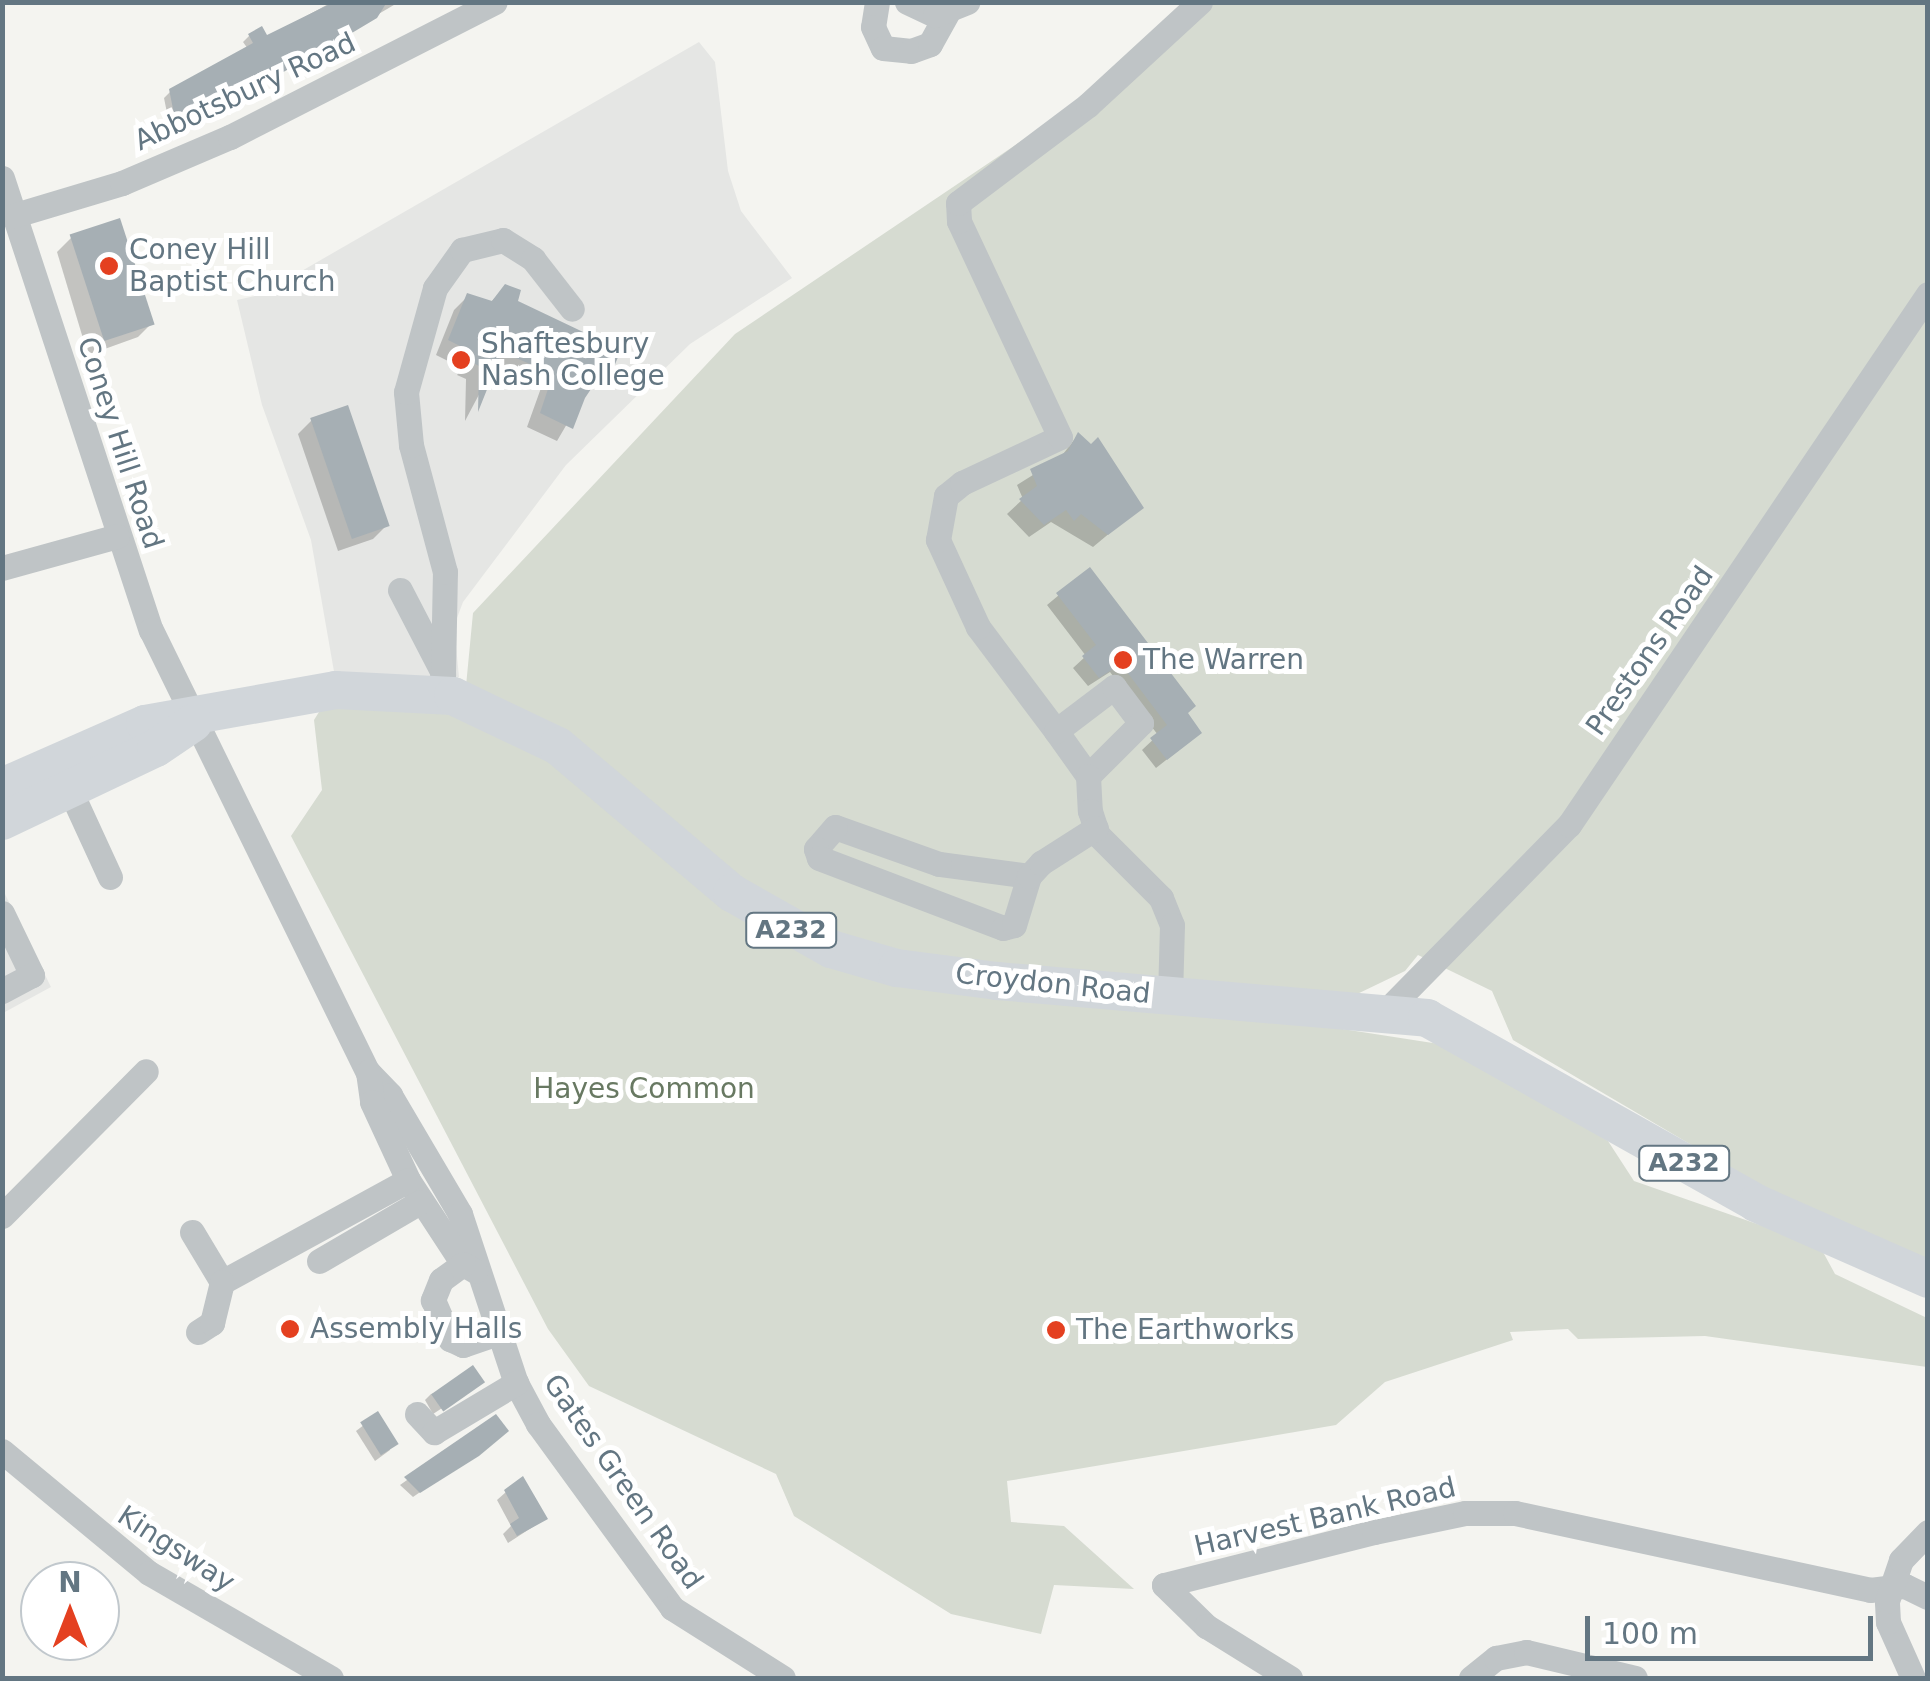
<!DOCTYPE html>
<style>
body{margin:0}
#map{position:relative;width:1930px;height:1681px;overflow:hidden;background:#f4f4f0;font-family:"DejaVu Sans",sans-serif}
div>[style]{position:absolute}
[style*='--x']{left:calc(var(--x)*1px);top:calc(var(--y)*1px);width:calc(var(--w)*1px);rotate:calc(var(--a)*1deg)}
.built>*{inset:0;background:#e5e6e4}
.green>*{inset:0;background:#d6dbd1}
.shadow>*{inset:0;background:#0003}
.building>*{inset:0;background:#a6afb4;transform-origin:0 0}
.minor>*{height:25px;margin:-12.5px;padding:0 12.5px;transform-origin:12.5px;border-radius:12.5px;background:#bfc4c6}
.highway>*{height:38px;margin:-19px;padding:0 19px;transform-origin:19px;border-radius:19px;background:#d1d6da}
.dots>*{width:28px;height:28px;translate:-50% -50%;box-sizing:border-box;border:5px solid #fff;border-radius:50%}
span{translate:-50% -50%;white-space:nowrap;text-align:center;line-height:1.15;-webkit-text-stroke:10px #fff;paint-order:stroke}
.shield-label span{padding:2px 8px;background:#fff;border:2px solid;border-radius:8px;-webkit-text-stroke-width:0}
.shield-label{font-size:25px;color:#637682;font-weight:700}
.street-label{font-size:28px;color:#637682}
.poi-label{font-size:28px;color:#637682}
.left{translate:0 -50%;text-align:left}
.park-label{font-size:28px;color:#687962}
.frame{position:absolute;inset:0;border:5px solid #637682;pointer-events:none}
.north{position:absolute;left:20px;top:1561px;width:100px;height:100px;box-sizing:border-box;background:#fff;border:2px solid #c1c8cd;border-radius:50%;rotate:0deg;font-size:28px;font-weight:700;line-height:40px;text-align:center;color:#637682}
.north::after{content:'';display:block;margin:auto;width:35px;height:45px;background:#e44020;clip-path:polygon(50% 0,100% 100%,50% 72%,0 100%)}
.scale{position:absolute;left:1585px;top:1616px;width:288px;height:45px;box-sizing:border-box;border:5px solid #637682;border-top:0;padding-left:12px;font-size:30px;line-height:35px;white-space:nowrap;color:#637682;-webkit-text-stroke:8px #fff;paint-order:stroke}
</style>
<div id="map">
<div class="built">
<i style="clip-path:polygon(699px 42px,715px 62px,728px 171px,741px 211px,792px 278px,690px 344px,566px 465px,463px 602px,454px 626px,459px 677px,336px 683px,311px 540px,262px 405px,237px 300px,260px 295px)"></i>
<i style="clip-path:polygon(2px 888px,51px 987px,3px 1013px,2px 1013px)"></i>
</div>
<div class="green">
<i style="clip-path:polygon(1192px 3px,1927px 3px,1927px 1265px,1797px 1207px,1513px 1040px,1492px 991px,1418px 955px,1405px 971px,1353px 996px,860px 951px,741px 891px,466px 686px,473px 613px,735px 334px,1085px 98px)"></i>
<i style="clip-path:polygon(462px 701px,543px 742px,796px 944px,1452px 1046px,1608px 1141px,1634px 1181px,1786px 1234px,1823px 1252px,1835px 1274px,1927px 1318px,1927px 1367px,1705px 1336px,1578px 1339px,1568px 1329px,1510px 1332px,1513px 1340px,1385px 1382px,1336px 1425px,1007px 1481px,1011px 1522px,1064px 1526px,1134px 1589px,1054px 1585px,1041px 1634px,951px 1614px,794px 1516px,776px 1474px,589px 1386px,548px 1329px,291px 836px,322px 790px,314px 720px,324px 704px)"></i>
</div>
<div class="shadow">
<i style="clip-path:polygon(332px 2px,399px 2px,234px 99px,230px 92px,170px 128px,164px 98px,171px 91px,248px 49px,243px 42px,249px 36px,266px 38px)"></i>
<i style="clip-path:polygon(71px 238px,152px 323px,138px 337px,88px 355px,57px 252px)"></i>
<i style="clip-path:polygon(505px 287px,515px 303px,606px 379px,585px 393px,557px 441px,527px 427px,541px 388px,493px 368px,465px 421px,466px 379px,457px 375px,462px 368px,436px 355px,454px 310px,468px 296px,490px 303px)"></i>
<i style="clip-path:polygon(312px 420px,386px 526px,373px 539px,338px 551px,298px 434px)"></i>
<i style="clip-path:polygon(1078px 435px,1141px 507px,1093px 547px,1051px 522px,1029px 537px,1007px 514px,1023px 499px,1017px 485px,1060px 458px)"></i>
<i style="clip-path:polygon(1089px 570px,1185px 714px,1189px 742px,1156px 768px,1142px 750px,1158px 735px,1110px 672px,1088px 686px,1073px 668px,1086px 656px,1047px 605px)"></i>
<i style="clip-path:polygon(482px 1382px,433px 1414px,425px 1400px,431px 1394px)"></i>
<i style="clip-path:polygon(377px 1415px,390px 1450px,375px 1461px,356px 1431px)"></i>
<i style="clip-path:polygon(496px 1417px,500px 1437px,413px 1497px,400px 1485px)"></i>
<i style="clip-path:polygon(506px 1492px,545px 1519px,508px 1543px,503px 1534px,511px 1526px,497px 1500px)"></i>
</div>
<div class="building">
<i style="clip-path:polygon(334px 2px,387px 2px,377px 18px,320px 52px,241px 95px,237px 88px,176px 124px,169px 89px,253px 43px,248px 34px,262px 26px,267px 35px)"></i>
<i style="left:120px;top:218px;width:112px;height:53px;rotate:72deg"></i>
<i style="clip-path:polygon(505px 284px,521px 290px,518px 301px,621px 350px,608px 381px,597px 380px,585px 398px,573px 429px,540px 413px,553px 374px,502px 352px,478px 412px,479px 366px,469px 361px,474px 353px,448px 340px,467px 293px,492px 301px)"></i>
<i style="left:348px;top:405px;width:128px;height:40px;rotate:71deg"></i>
<i style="clip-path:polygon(1078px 432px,1091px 444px,1098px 437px,1144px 508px,1108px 535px,1081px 514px,1074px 521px,1066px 510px,1044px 525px,1019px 499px,1037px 486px,1030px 469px,1068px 451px)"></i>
<i style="clip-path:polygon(1090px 567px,1196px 706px,1188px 713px,1202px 733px,1167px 760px,1150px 738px,1167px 725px,1121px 664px,1099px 678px,1082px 656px,1096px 645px,1056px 593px)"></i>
<i style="left:473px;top:1365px;width:21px;height:51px;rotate:55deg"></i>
<i style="left:378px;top:1411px;width:39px;height:21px;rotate:58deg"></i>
<i style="clip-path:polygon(496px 1414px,509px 1431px,479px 1456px,420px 1493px,404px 1477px)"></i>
<i style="clip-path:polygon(523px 1476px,548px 1519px,517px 1536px,510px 1524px,519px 1518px,504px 1490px)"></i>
</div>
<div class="minor">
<i style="--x:877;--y:2;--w:25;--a:99"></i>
<i style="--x:873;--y:27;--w:23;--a:65"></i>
<i style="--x:883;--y:48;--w:28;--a:6"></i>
<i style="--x:911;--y:51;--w:20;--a:-20"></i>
<i style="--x:930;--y:44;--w:35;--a:-61"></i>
<i style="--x:907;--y:2;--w:31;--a:25"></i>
<i style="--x:935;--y:15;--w:35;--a:-22"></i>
<i style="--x:2;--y:178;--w:476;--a:71.8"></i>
<i style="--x:151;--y:630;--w:492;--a:63.9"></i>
<i style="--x:368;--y:1072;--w:32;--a:46"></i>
<i style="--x:390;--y:1095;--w:138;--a:59.5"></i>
<i style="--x:460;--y:1214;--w:178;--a:71.7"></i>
<i style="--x:516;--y:1383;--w:47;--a:61.8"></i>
<i style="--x:538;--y:1424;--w:228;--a:53.9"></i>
<i style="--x:672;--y:1608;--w:131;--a:32.2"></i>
<i style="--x:12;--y:216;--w:115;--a:-16.7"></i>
<i style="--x:122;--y:183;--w:117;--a:-23.1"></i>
<i style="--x:230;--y:137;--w:297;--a:-27"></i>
<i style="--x:2;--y:568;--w:119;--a:-15.5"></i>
<i style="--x:400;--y:590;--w:89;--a:62.6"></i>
<i style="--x:437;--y:693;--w:20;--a:-72"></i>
<i style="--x:443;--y:674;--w:102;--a:-88.9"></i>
<i style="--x:445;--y:572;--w:131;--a:-105"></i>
<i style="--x:411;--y:445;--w:53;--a:-95.4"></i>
<i style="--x:406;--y:392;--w:108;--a:-74.4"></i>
<i style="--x:435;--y:288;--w:47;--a:-54.6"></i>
<i style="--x:462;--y:250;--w:42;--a:-13.7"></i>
<i style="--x:503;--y:240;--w:36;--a:32"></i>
<i style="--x:533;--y:259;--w:63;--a:52"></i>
<i style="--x:1056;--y:731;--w:130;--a:-126.9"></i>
<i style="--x:978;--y:627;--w:96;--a:-114.7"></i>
<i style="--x:938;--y:540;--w:45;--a:-79.7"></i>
<i style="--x:946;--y:496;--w:21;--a:-39"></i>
<i style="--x:962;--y:483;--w:108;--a:-25.1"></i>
<i style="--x:1060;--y:437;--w:238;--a:-115.1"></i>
<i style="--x:959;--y:221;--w:18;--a:-93"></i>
<i style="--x:958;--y:203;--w:163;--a:-37"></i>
<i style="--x:1088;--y:105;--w:152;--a:-42.6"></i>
<i style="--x:1088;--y:776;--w:55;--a:-125.4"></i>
<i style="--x:1056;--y:731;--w:73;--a:-37.2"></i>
<i style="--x:1114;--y:687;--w:45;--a:53.1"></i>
<i style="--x:1141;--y:723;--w:75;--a:135"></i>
<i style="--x:1088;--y:776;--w:35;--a:87"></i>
<i style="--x:1090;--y:811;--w:25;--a:72"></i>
<i style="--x:1098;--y:835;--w:89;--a:45"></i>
<i style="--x:1161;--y:898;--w:29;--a:68"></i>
<i style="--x:1172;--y:925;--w:71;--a:91.6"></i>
<i style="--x:64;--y:777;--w:110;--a:65.3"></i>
<i style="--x:1029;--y:876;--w:91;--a:-172.4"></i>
<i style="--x:939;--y:864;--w:110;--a:-160.4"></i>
<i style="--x:835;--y:827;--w:29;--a:131"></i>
<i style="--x:816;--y:849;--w:9;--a:72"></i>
<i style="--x:819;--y:858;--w:197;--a:20.8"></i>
<i style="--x:1003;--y:928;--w:11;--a:-15"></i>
<i style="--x:1014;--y:925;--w:51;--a:-73"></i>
<i style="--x:1029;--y:876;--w:18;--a:-47"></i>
<i style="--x:1041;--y:863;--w:65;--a:-32.5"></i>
<i style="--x:2;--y:913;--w:69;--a:64.2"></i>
<i style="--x:32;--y:975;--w:34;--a:152"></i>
<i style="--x:1386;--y:1011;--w:261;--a:-45.5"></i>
<i style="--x:1569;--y:825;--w:641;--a:-55.94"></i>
<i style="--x:368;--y:1072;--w:30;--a:82"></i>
<i style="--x:372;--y:1102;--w:86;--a:65.2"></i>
<i style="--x:408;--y:1180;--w:100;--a:56.8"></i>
<i style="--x:463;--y:1264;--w:14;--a:30"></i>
<i style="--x:2;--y:1216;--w:204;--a:-45.2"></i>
<i style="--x:192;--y:1232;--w:58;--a:59"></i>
<i style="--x:222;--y:1282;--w:212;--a:-28.7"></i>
<i style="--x:319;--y:1261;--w:117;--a:-30.3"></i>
<i style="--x:463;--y:1264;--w:27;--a:144"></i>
<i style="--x:441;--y:1280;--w:22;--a:112"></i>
<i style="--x:433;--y:1300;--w:43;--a:66.4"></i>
<i style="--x:450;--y:1339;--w:14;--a:25"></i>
<i style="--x:463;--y:1345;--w:37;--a:-19"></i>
<i style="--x:198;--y:1332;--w:17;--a:-33"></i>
<i style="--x:212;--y:1323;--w:42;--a:-76.3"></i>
<i style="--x:417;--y:1414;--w:25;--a:47"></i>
<i style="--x:434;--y:1432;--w:96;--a:-30.9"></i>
<i style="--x:2;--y:1451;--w:191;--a:39.7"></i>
<i style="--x:149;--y:1573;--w:210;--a:30"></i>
<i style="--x:1164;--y:1585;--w:217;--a:-14.2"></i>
<i style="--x:1374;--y:1532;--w:93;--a:-11.8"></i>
<i style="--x:1465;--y:1513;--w:50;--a:0"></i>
<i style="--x:1515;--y:1513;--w:363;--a:12.2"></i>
<i style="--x:1870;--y:1590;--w:35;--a:-7"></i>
<i style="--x:1905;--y:1586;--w:25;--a:26"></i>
<i style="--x:1164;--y:1585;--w:59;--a:44.3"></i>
<i style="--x:1206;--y:1626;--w:99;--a:31.8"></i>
<i style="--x:1471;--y:1678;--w:32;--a:-39"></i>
<i style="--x:1496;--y:1658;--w:31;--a:-11"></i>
<i style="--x:1526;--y:1652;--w:112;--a:13.4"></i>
<i style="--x:1913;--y:1678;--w:61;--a:-114.1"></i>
<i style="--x:1888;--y:1622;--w:21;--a:-93"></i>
<i style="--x:1887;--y:1601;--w:43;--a:-71.1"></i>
<i style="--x:1901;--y:1560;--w:39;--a:-46"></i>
</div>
<div class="highway">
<i style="--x:2;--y:787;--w:156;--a:-23.8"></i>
<i style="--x:145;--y:724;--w:194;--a:-10.1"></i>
<i style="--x:336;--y:690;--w:117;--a:2.9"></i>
<i style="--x:453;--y:696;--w:116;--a:25.5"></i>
<i style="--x:558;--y:746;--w:228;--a:40.2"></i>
<i style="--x:732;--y:893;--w:114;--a:29.5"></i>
<i style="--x:831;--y:949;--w:69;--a:16.1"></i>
<i style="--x:897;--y:968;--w:101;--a:7.4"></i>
<i style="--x:997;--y:981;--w:432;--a:4.9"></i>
<i style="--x:1427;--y:1018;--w:377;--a:29.3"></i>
<i style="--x:1756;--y:1203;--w:188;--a:23.8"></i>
<i style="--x:2;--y:821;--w:170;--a:-25.4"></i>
<i style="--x:156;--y:748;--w:45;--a:-34"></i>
</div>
<div class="dots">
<i style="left:109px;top:266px;background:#e44020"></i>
<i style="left:461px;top:360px;background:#e44020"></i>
<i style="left:1123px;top:660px;background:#e44020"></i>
<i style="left:290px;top:1329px;background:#e44020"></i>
<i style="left:1056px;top:1330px;background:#e44020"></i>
</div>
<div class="shield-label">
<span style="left:791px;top:930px">A232</span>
<span style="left:1684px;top:1163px">A232</span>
</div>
<div class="street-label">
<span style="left:245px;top:92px;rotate:-25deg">Abbotsbury Road</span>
<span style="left:120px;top:443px;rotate:72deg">Coney Hill Road</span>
<span style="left:1650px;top:651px;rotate:-55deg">Prestons Road</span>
<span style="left:1053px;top:984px;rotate:6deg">Croydon Road</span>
<span style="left:623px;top:1482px;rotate:55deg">Gates Green Road</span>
<span style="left:1325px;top:1517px;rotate:-13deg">Harvest Bank Road</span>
<span style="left:176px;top:1549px;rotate:33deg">Kingsway</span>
</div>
<div class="poi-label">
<span class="left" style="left:129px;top:266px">Coney Hill<br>Baptist Church</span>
<span class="left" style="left:481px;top:360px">Shaftesbury<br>Nash College</span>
<span class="left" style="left:1143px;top:660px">The Warren</span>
<span class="left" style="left:310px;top:1329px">Assembly Halls</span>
<span class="left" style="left:1076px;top:1330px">The Earthworks</span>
</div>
<div class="park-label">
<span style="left:644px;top:1089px">Hayes Common</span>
</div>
<div class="frame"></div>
<div class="north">N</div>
<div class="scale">100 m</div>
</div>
